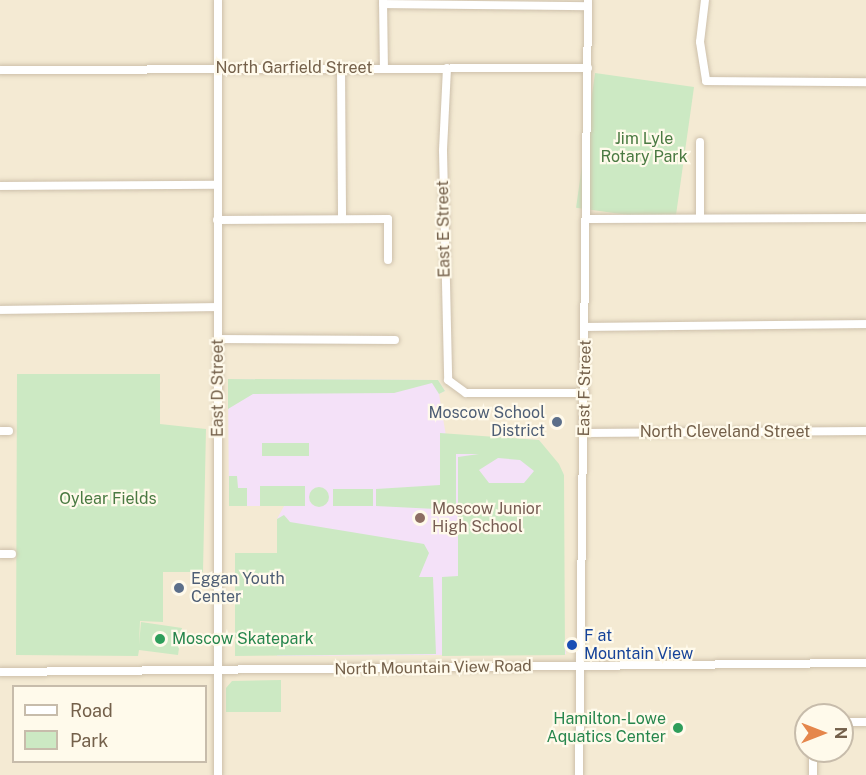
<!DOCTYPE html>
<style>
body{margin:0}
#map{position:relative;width:866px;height:775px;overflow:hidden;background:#fcf7e5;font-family:"Public Sans",sans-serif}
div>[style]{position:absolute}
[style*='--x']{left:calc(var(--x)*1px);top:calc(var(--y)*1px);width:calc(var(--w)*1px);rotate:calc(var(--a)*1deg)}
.residential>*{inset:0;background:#f4ead3}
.education>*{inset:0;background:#f4e1f8}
.green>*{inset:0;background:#cce9c3;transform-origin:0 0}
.round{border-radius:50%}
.roads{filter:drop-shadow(0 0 2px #cdc0ab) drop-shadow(0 0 2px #cdc0ab)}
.minor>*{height:8px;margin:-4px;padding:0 4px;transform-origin:4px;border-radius:4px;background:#fff}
.dots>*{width:16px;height:16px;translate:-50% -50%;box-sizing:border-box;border:3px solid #fffaeb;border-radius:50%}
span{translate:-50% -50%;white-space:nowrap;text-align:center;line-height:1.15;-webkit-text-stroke:4.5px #fffaeb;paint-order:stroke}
.street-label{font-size:16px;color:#74604a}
.park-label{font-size:16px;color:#4a7a42}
.service-label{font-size:16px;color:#4e5e75}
.right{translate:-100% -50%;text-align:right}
.left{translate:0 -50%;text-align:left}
.education-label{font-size:16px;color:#785e54}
.transit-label{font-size:16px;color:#164399}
.leisure-label{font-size:16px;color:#27864d}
.legend{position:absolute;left:12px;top:685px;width:195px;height:78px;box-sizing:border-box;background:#fffaeb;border:2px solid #c7bcab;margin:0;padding:8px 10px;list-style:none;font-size:18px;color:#74604a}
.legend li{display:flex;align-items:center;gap:12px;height:30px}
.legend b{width:30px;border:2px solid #c7bcab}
.north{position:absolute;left:794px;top:703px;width:60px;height:60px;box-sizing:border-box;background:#fffaeb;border:2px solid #c7bcab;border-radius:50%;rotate:90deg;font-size:16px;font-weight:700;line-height:24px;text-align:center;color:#74604a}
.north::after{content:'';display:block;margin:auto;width:21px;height:27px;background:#e5864b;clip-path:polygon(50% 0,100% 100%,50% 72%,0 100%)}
</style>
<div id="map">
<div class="residential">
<i style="clip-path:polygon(evenodd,0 0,866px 0,866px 775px,0 775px,0 0,14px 686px,206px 686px,206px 762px,14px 762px,14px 686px,0 0,806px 715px,842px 715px,842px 751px,806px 751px,806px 715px)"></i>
</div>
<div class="education">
<i style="clip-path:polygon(228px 379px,438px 380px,445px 391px,439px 394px,446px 436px,539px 440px,564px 475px,561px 621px,566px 654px,277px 656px,277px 519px,284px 506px,229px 506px)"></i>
</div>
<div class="green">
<i style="left:595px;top:73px;width:100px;height:136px;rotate:8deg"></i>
<i style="clip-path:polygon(17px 374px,160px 374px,160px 424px,206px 429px,203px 572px,163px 572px,163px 622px,140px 621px,139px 645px,141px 622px,182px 628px,178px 655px,139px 650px,138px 656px,16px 655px)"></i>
<i style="clip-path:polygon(228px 379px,438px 380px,445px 391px,439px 394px,432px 383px,394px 393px,253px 394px,228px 409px)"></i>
<i style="clip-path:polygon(evenodd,440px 433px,539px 440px,559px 464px,564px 475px,565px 655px,442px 656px,442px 577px,458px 576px,458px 457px,479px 454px,456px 454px,456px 510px,376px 506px,376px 489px,440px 485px,440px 433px,498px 458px,520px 460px,534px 471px,524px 483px,489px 483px,479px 470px,498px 458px)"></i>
<i style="left:262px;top:443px;width:47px;height:13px"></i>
<i style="clip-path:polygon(229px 476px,237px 476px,238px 488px,247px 488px,247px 506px,229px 506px)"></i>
<i style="left:260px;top:486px;width:45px;height:20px"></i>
<i class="round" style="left:309px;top:487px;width:20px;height:20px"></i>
<i style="left:333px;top:489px;width:40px;height:17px"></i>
<i style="clip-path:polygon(284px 515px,290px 522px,424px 544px,429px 553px,419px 577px,433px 577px,436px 654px,235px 656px,235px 553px,277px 553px,277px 519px)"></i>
<i style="clip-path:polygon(281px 680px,281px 712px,226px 712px,226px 688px,232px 681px)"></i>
</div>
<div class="roads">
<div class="minor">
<i style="--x:383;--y:0;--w:68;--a:89.2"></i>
<i style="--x:705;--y:0;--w:42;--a:96.8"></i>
<i style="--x:700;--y:42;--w:39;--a:81"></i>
<i style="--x:706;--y:81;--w:160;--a:0.4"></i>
<i style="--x:383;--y:4;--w:205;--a:0.6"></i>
<i style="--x:341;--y:68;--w:151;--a:89.6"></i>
<i style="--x:447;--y:68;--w:83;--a:92.8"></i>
<i style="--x:443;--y:151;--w:229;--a:88.7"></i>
<i style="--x:448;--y:380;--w:22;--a:36"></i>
<i style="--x:466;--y:393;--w:119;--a:0"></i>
<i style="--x:0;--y:70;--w:588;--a:-0.19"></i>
<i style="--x:700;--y:142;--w:76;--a:90"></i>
<i style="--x:0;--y:186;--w:217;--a:-0.3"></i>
<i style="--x:588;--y:219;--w:278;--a:-0.2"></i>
<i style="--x:217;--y:220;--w:171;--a:-0.3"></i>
<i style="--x:388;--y:219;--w:41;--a:90"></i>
<i style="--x:0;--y:310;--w:217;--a:-0.8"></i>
<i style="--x:586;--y:327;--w:280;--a:-0.6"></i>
<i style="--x:218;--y:339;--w:177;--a:0.3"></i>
<i style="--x:0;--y:431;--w:9;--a:0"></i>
<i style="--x:584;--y:433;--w:282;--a:-0.4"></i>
<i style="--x:0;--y:554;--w:12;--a:0"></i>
<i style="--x:0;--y:672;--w:866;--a:-0.6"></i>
<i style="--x:842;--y:722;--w:24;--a:0"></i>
<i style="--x:813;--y:751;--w:24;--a:90"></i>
<i style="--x:218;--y:775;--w:775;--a:-90"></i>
<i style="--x:579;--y:775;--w:775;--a:-89.33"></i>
</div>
</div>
<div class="dots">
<i style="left:557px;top:422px;background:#5c6f8a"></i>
<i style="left:420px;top:518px;background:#8d6e63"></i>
<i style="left:179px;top:588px;background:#5c6f8a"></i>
<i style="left:160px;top:639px;background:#2e9e5b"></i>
<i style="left:572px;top:645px;background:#1a4fb4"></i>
<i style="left:678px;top:728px;background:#2e9e5b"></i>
</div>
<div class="street-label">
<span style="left:294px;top:68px">North Garfield Street</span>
<span style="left:444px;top:229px;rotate:-91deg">East E Street</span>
<span style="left:218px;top:388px;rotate:-90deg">East D Street</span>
<span style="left:585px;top:388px;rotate:-89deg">East F Street</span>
<span style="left:725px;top:432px">North Cleveland Street</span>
<span style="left:433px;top:668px;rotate:-1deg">North Mountain View Road</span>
</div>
<div class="park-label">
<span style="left:644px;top:148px">Jim Lyle<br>Rotary Park</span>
<span style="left:108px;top:499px">Oylear Fields</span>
</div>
<div class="service-label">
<span class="right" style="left:545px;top:422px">Moscow School<br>District</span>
<span class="left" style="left:191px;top:588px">Eggan Youth<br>Center</span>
</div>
<div class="education-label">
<span class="left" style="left:432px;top:518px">Moscow Junior<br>High School</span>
</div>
<div class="transit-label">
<span class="left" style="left:584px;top:645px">F at<br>Mountain View</span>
</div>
<div class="leisure-label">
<span class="left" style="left:172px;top:639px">Moscow Skatepark</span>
<span class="right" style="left:666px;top:728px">Hamilton-Lowe<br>Aquatics Center</span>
</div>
<ul class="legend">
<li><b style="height:8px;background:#fff"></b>Road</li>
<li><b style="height:16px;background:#cce9c3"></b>Park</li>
</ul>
<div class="north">N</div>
</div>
